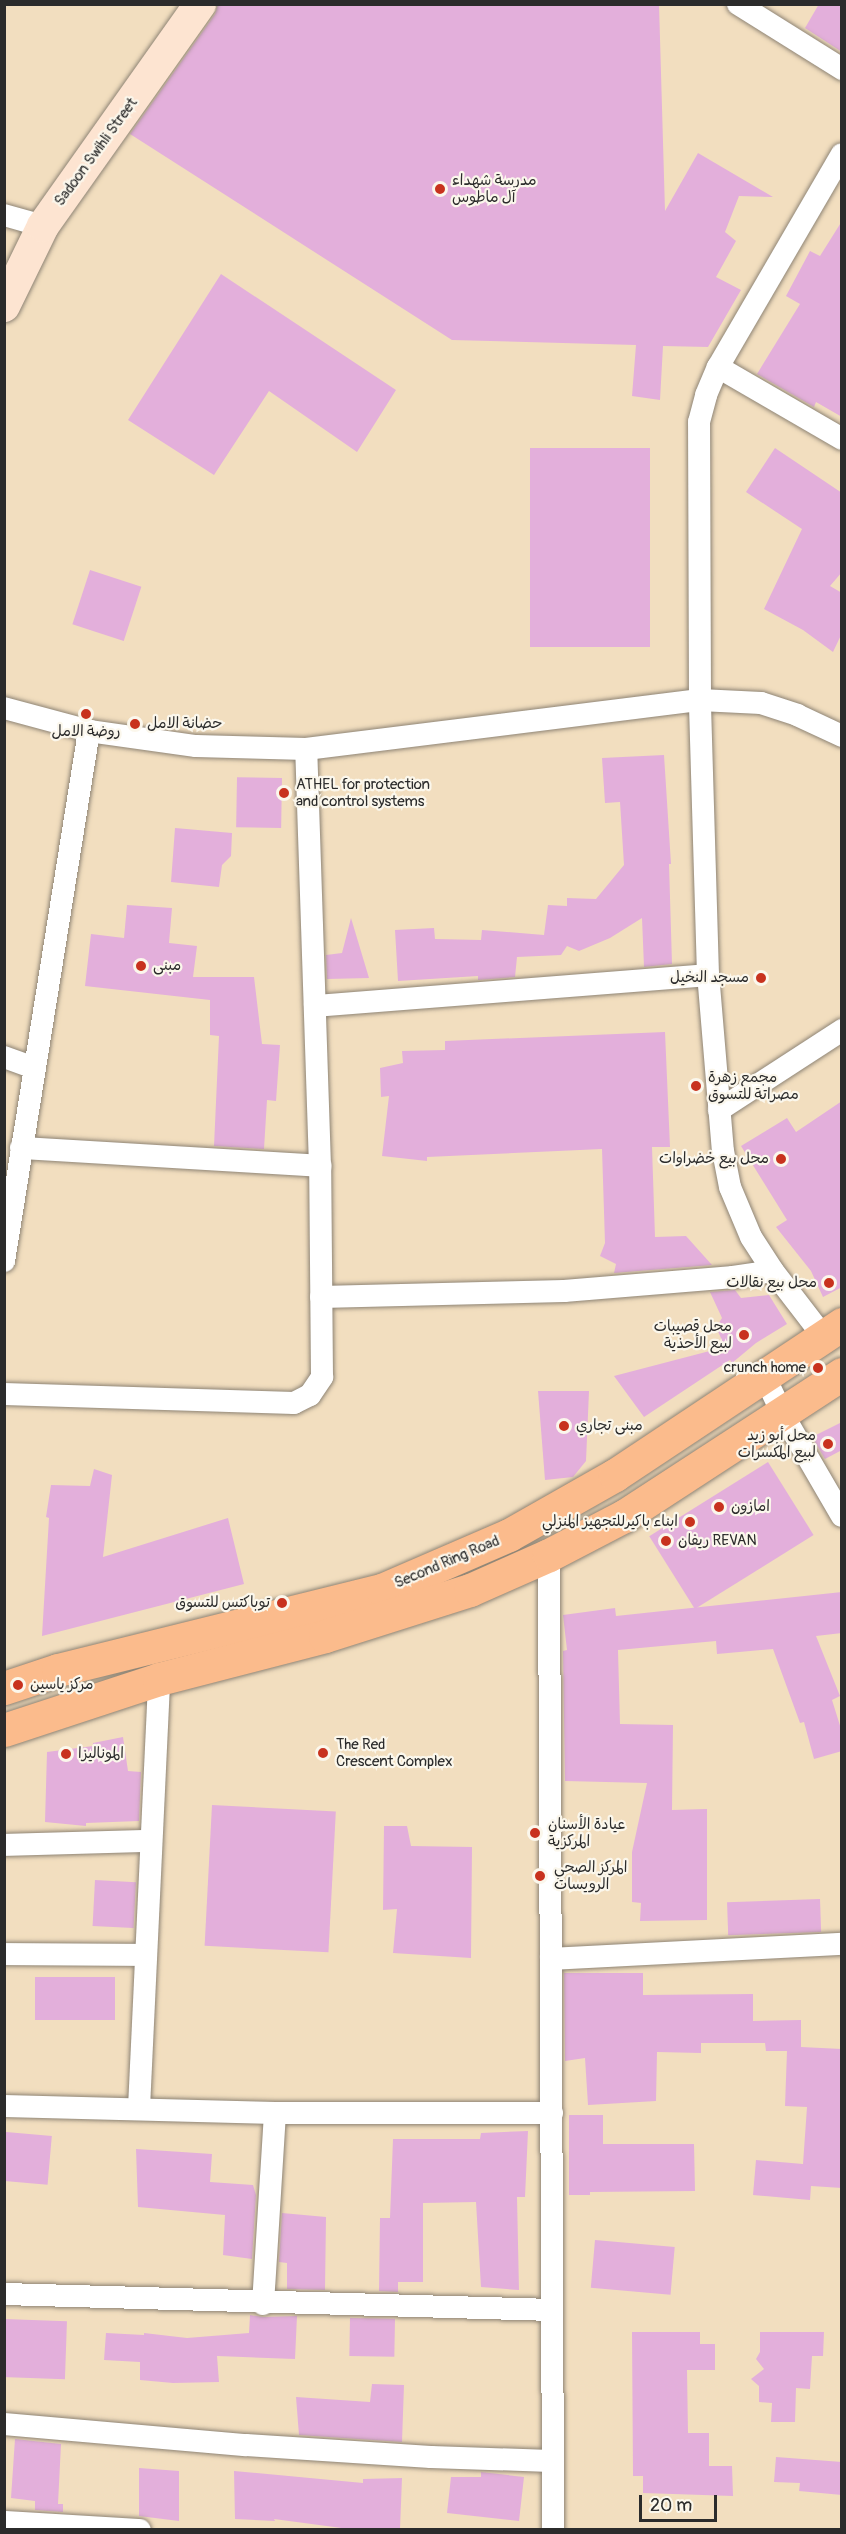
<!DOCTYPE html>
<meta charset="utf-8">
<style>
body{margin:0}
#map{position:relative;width:846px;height:2534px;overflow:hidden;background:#f2debf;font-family:Pangolin,"Playpen Sans Arabic",sans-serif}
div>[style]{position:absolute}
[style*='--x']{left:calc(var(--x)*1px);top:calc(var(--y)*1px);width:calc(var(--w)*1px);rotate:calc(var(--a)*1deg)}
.building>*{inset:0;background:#e3afdb;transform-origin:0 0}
.roads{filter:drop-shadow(0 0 2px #8e8475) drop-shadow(0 0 2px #8e8475)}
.street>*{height:22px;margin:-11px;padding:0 11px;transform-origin:11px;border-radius:11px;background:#fff}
.secondary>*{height:32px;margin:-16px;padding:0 16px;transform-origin:16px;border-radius:16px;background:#fde4d1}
.primary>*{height:33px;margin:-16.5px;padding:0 16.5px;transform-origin:16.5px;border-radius:16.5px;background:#fbbb8c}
.dots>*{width:16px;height:16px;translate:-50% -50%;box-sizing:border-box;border:3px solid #fbf7ec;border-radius:50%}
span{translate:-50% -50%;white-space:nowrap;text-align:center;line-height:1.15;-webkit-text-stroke:4.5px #fbf7ec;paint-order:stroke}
.street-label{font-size:15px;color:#2b2b2b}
.poi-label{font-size:15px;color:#2b2b2b}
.left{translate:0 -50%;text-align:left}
.right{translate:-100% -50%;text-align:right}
.frame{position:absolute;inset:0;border:6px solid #2b2b2b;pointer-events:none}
.scale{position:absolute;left:639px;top:2495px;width:78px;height:27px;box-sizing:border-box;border:3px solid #2b2b2b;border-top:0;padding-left:8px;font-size:18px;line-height:21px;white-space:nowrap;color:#2b2b2b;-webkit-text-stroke:4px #fbf7ec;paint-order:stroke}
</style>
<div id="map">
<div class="building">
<i style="clip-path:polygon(218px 4px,659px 4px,665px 211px,698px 153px,773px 197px,739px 196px,725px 232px,736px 241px,716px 277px,741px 290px,708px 347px,663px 346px,660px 400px,632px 396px,636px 345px,452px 340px,130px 134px,215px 14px)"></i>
<i style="clip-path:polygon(819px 4px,842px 4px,842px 52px,805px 28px)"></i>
<i style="clip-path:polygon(842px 221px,842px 417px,816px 402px,814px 407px,757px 374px,800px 304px,786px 296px,810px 251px,820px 256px)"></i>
<i style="clip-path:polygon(221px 274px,396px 390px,357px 452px,269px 391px,214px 475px,128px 420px)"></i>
<i style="left:530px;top:448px;width:120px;height:199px"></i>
<i style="clip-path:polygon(775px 448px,842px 493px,842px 572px,830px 586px,842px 593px,842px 633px,833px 652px,803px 630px,764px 609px,802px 529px,746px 492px)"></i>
<i style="left:90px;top:570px;width:54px;height:57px;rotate:18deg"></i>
<i style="clip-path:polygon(664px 755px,671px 864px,669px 864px,672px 964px,644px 967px,642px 918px,610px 938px,579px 951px,567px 946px,561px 955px,517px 957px,515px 977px,478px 980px,478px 976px,398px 981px,395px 930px,434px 928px,435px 939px,481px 940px,482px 930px,544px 935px,548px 905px,567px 906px,567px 898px,596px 899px,624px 865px,620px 802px,605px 803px,602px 758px)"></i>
<i style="left:282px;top:778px;width:50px;height:45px;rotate:91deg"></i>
<i style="clip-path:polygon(175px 828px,232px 833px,231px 856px,222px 865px,219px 887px,171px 882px)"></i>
<i style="clip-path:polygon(127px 905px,172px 908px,169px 943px,197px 946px,193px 977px,254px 977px,262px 1044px,280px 1045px,276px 1101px,267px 1100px,264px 1149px,214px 1146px,219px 1036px,210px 1035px,210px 1000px,85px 986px,91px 934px,124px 938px)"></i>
<i style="clip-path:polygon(351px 918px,369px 978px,327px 979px,326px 955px,342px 953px)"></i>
<i style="clip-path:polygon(665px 1032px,670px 1147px,652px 1147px,655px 1237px,686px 1236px,712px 1265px,614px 1273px,616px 1264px,600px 1256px,605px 1243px,602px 1149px,427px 1157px,427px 1161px,382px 1156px,389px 1096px,381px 1097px,380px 1068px,403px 1063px,402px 1051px,445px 1050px,445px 1041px)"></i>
<i style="clip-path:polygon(842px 1101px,842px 1287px,823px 1297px,811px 1271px,776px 1227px,787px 1220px,741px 1146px,787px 1118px,796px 1132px)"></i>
<i style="clip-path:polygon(735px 1290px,741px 1298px,769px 1295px,787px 1324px,756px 1343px,732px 1363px,730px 1360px,644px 1417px,614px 1376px,725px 1347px,716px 1327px,722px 1318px,710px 1292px)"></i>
<i style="clip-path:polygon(538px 1391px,589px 1391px,586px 1461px,573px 1477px,545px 1480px)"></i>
<i style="clip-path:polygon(842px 1422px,842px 1450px,825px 1459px,812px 1437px)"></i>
<i style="left:768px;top:1462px;width:86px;height:140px;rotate:58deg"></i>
<i style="clip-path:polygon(94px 1469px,112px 1475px,103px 1557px,228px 1518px,244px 1584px,42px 1636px,49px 1518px,46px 1517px,51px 1485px,90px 1486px)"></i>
<i style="clip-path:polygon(842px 1592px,842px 1633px,816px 1636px,840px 1696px,832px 1700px,842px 1732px,842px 1751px,814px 1759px,804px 1722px,800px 1723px,773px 1649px,717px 1654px,716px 1641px,618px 1650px,620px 1724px,673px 1725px,672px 1810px,707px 1809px,707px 1920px,640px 1921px,641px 1903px,632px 1902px,632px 1852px,647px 1783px,565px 1781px,563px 1651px,567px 1650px,563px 1615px,615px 1608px,616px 1616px)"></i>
<i style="clip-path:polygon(123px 1737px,128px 1771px,141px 1772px,139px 1821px,86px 1823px,86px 1826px,45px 1822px,47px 1752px,93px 1746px,93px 1743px)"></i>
<i style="left:212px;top:1805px;width:124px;height:141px;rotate:3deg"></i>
<i style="clip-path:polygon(384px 1826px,407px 1826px,411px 1846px,472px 1847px,471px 1958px,393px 1953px,397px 1909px,383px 1910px)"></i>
<i style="left:95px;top:1880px;width:41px;height:46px;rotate:3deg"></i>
<i style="left:820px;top:1899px;width:33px;height:93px;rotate:88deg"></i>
<i style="clip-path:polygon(564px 1973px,643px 1973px,643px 1995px,753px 1994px,753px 2021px,801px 2020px,801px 2047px,842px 2049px,842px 2188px,811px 2186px,810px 2200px,753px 2195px,756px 2160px,803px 2164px,807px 2107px,785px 2106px,787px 2051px,766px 2051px,765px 2043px,701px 2043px,701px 2053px,657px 2052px,656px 2101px,588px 2105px,585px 2058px,565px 2061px)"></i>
<i style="left:35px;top:1977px;width:80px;height:43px"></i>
<i style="clip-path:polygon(569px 2115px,603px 2115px,603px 2144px,694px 2144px,695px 2191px,590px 2192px,590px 2195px,569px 2195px)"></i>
<i style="clip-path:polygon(528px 2131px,525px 2197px,517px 2197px,519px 2290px,481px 2287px,476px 2202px,423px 2203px,423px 2282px,398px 2282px,398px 2292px,379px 2291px,380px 2218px,390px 2218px,393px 2139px,480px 2139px,481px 2133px)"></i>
<i style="left:6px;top:2132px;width:46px;height:49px;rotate:5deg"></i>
<i style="clip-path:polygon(136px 2149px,212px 2154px,210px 2182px,253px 2185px,256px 2195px,252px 2259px,223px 2255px,225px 2215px,138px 2207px)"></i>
<i style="clip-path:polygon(282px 2213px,326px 2217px,325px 2290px,287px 2289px,287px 2263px,279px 2262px)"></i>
<i style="left:595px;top:2240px;width:80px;height:48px;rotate:5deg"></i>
<i style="clip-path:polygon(250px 2315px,263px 2317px,297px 2316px,295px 2359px,217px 2356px,219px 2382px,173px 2383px,140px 2380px,140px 2362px,104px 2360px,106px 2333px,144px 2335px,144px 2333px,187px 2338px,249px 2333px)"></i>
<i style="left:350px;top:2318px;width:45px;height:38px;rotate:1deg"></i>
<i style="left:4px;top:2319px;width:63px;height:58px;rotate:2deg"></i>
<i style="clip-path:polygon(632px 2332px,700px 2332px,700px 2344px,715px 2344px,715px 2370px,687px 2370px,688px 2433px,709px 2433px,709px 2466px,732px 2466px,733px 2496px,643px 2493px,643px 2476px,633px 2476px)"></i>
<i style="clip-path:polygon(760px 2332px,824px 2332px,823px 2356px,812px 2356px,810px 2389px,796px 2388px,795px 2422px,771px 2422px,772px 2403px,759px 2402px,759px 2386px,751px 2379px,764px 2369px,756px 2359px,760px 2352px)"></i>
<i style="clip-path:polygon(372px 2384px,404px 2385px,402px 2442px,299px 2435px,296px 2397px,370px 2402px)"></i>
<i style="clip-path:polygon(15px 2439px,61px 2444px,58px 2504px,63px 2504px,63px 2512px,35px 2510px,35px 2501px,11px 2498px)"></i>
<i style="clip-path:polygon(776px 2457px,842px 2462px,842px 2495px,799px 2491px,800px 2483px,774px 2482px)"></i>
<i style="clip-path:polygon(139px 2468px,179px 2471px,179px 2521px,139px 2516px)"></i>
<i style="clip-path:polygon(234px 2471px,363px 2483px,363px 2479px,402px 2478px,400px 2529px,349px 2529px,274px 2519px,275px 2521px,235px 2519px)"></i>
<i style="clip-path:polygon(481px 2472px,524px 2477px,519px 2521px,447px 2513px,451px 2477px,481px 2477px)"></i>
</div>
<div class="roads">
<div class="street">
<i style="--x:738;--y:4;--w:123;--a:32"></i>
<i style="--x:4;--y:215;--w:41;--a:15.8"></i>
<i style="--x:718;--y:367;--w:143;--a:30.1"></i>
<i style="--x:4;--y:708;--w:88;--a:15.1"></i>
<i style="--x:89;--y:731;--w:108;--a:8"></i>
<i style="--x:196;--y:746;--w:110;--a:1.6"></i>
<i style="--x:306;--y:749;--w:397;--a:-7.1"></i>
<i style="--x:700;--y:700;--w:61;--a:2.8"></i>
<i style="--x:761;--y:703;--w:38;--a:18"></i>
<i style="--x:797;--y:715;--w:50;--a:25"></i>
<i style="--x:315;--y:1006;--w:394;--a:-4.5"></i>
<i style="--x:4;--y:1057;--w:32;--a:20"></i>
<i style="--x:719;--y:1110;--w:147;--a:-33"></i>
<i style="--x:21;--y:1148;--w:300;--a:3.4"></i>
<i style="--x:4;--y:1261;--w:537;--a:-80.89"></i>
<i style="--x:321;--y:1297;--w:243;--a:-1.4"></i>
<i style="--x:564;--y:1291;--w:170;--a:-4.7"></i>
<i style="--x:733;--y:1277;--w:40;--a:-8.5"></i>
<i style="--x:823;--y:1336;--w:82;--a:-127.6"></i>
<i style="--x:773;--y:1271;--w:40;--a:-122.9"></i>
<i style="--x:751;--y:1237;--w:54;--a:-112.8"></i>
<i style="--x:730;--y:1187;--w:36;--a:-101"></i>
<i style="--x:723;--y:1152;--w:178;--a:-94.8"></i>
<i style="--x:708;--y:975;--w:275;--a:-91.7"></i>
<i style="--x:700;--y:700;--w:278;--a:-90.2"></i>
<i style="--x:699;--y:422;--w:28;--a:-75"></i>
<i style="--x:706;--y:395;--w:30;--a:-67"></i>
<i style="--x:718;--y:367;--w:246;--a:-59.8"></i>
<i style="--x:764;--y:1375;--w:42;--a:64.7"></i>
<i style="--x:782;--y:1413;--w:119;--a:59.8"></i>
<i style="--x:4;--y:1394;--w:290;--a:1.8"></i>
<i style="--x:294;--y:1403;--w:18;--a:-27"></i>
<i style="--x:310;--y:1395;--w:22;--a:-56"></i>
<i style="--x:322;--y:1377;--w:211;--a:-90.5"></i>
<i style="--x:320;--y:1166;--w:417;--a:-91.9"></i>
<i style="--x:549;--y:1555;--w:975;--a:89.76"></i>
<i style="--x:4;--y:1845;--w:146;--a:-1.6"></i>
<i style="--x:4;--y:1954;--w:142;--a:0.4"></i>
<i style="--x:551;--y:1959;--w:291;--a:-3"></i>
<i style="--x:4;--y:2106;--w:271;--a:1.5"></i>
<i style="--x:275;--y:2113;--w:277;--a:0"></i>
<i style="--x:139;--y:2108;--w:429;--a:-87.3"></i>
<i style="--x:4;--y:2294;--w:548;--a:1.67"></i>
<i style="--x:263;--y:2304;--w:191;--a:-86.4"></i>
<i style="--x:4;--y:2424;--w:243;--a:5"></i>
<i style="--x:246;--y:2445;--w:185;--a:3.7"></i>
<i style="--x:431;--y:2457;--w:120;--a:1.9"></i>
<i style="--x:4;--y:2522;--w:136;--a:3.4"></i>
</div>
<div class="secondary">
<i style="--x:4;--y:306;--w:89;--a:-64"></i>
<i style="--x:43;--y:226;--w:272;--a:-54.7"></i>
</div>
<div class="primary">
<i style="--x:4;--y:1688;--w:57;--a:-18.4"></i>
<i style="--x:58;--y:1670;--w:334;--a:-13.9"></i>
<i style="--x:382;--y:1590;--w:138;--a:-23.4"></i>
<i style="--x:509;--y:1535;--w:122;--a:-29.5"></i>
<i style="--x:615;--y:1475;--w:273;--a:-33.6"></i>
<i style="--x:4;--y:1730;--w:163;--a:-18.2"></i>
<i style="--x:159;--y:1679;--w:171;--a:-14.5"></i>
<i style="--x:325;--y:1636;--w:152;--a:-17.6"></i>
<i style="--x:470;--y:1590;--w:86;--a:-23.9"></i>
<i style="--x:549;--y:1555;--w:85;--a:-27.5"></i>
<i style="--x:624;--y:1516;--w:260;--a:-33.1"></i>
</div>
</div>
<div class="dots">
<i style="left:440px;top:189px;background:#c8321e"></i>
<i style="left:86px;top:714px;background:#c8321e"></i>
<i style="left:135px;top:724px;background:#c8321e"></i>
<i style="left:284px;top:793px;background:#c8321e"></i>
<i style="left:141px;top:966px;background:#c8321e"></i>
<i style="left:761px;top:978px;background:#c8321e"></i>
<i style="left:696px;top:1086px;background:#c8321e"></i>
<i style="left:781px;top:1159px;background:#c8321e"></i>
<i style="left:829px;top:1283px;background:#c8321e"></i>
<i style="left:744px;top:1335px;background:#c8321e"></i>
<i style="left:818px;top:1368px;background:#c8321e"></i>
<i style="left:564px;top:1426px;background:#c8321e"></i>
<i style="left:828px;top:1444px;background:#c8321e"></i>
<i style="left:719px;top:1507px;background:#c8321e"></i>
<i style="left:690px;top:1522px;background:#c8321e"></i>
<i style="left:666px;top:1541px;background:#c8321e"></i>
<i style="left:282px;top:1603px;background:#c8321e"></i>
<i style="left:18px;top:1685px;background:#c8321e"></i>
<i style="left:323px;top:1753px;background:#c8321e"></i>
<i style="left:66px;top:1754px;background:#c8321e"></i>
<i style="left:535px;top:1833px;background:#c8321e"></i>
<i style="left:540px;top:1876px;background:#c8321e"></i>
</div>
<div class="street-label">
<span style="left:96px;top:152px;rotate:-54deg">Sadoon Swihli Street</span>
<span style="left:447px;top:1562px;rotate:-23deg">Second Ring Road</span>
</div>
<div class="poi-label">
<span class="left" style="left:452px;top:189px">مدرسة شهداء<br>آل ماطوس</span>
<span class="left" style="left:147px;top:724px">حضانة الامل</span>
<span style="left:86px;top:732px">روضة الامل</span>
<span class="left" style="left:296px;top:793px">ATHEL for protection<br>and control systems</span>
<span class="left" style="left:153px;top:966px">مبنى</span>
<span class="right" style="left:749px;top:978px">مسجد النخيل</span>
<span class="left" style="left:708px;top:1086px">مجمع زهرة<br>مصراتة للتسوق</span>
<span class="right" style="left:769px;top:1159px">محل بيع خضراوات</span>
<span class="right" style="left:817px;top:1283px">محل بيع نقالات</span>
<span class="right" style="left:732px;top:1335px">محل قصيبات<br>لبيع الأحذية</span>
<span class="right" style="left:806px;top:1368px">crunch home</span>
<span class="left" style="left:576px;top:1426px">مبنى تجاري</span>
<span class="right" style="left:816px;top:1444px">محل أبو زيد<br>لبيع المكسرات</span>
<span class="left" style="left:731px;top:1507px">امازون</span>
<span class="right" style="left:678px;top:1522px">ابناء باكيرللتجهيز المنزلي</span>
<span class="left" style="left:678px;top:1541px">ريفان REVAN</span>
<span class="right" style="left:270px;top:1603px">توباكتس للتسوق</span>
<span class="left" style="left:30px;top:1685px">مركز ياسين</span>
<span class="left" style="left:336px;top:1753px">The Red<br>Crescent Complex</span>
<span class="left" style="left:78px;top:1754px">الموناليزا</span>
<span class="left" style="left:548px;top:1833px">عيادة الأسنان<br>المركزية</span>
<span class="left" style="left:554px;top:1876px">المركز الصحي<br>الرويسات</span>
</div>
<div class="frame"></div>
<div class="scale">20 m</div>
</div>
